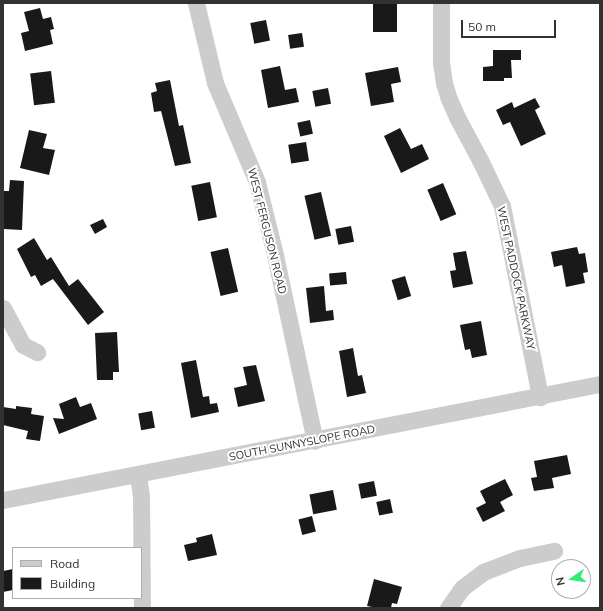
<!DOCTYPE html>
<style>
body{margin:0}
#map{position:relative;width:603px;height:611px;overflow:hidden;background:#fff;font-family:Mulish,sans-serif}
div>[style]{position:absolute}
[style*='--x']{left:calc(var(--x)*1px);top:calc(var(--y)*1px);width:calc(var(--w)*1px);rotate:calc(var(--a)*1deg)}
.building>*{inset:0;background:#191919;transform-origin:0 0}
.minor>*{height:17px;margin:-8.5px;padding:0 8.5px;transform-origin:8.5px;border-radius:8.5px;background:#ccc}
span{translate:-50% -50%;white-space:nowrap;text-align:center;line-height:1.15;-webkit-text-stroke:4px #fff;paint-order:stroke}
.street-label{font-size:11px;color:#323232}
.frame{position:absolute;inset:0;border:4px solid #323232;pointer-events:none}
.legend{position:absolute;left:12px;top:547px;width:130px;height:52px;box-sizing:border-box;background:#fff;border:1px solid #adadad;margin:0;padding:5px 7px;list-style:none;font-size:12px;color:#323232}
.legend li{display:flex;align-items:center;gap:8px;height:20px}
.legend b{width:20px;border:1px solid #adadad}
.north{position:absolute;left:551px;top:559px;width:40px;height:40px;box-sizing:border-box;background:#fff;border:1px solid #adadad;border-radius:50%;rotate:257deg;font-size:11px;font-weight:700;line-height:16px;text-align:center;color:#323232}
.north::after{content:'';display:block;margin:auto;width:14px;height:18px;background:#33eb74;clip-path:polygon(50% 0,100% 100%,50% 72%,0 100%)}
.scale{position:absolute;left:461px;top:20px;width:95px;height:18px;box-sizing:border-box;border:2px solid #323232;border-top:0;padding-left:5px;font-size:12px;line-height:14px;white-space:nowrap;color:#323232;-webkit-text-stroke:3px #fff;paint-order:stroke}
</style>
<div id="map">
<div class="building">
<i style="left:373px;top:3px;width:24px;height:29px"></i>
<i style="clip-path:polygon(40px 8px,43px 19px,51px 17px,54px 29px,50px 30px,53px 44px,25px 51px,21px 33px,29px 31px,24px 12px)"></i>
<i style="left:266px;top:20px;width:21px;height:16px;rotate:79deg"></i>
<i style="left:302px;top:33px;width:14px;height:14px;rotate:82deg"></i>
<i style="clip-path:polygon(493px 50px,521px 50px,521px 60px,511px 60px,512px 78px,504px 78px,504px 81px,483px 81px,483px 67px,493px 66px)"></i>
<i style="clip-path:polygon(280px 66px,285px 90px,296px 88px,299px 102px,268px 108px,261px 70px)"></i>
<i style="clip-path:polygon(398px 67px,401px 82px,391px 84px,394px 102px,371px 106px,365px 73px)"></i>
<i style="left:51px;top:71px;width:32px;height:21px;rotate:83deg"></i>
<i style="clip-path:polygon(170px 80px,179px 126px,183px 125px,191px 163px,175px 166px,161px 111px,154px 112px,151px 93px,157px 91px,155px 83px)"></i>
<i style="left:328px;top:88px;width:16px;height:16px;rotate:79deg"></i>
<i style="clip-path:polygon(535px 98px,540px 107px,535px 110px,546px 134px,521px 146px,510px 122px,503px 125px,496px 110px,512px 102px,514px 108px)"></i>
<i style="left:310px;top:120px;width:14px;height:13px;rotate:78deg"></i>
<i style="clip-path:polygon(400px 128px,411px 149px,422px 144px,429px 159px,401px 173px,384px 136px)"></i>
<i style="clip-path:polygon(29px 130px,47px 134px,43px 148px,55px 150px,49px 175px,20px 168px)"></i>
<i style="left:306px;top:142px;width:19px;height:18px;rotate:81deg"></i>
<i style="clip-path:polygon(10px 180px,24px 181px,22px 230px,3px 229px,3px 191px,9px 191px)"></i>
<i style="left:210px;top:182px;width:36px;height:19px;rotate:79deg"></i>
<i style="left:443px;top:183px;width:34px;height:17px;rotate:67deg"></i>
<i style="left:321px;top:192px;width:45px;height:17px;rotate:77deg"></i>
<i style="clip-path:polygon(103px 219px,107px 227px,95px 234px,90px 225px)"></i>
<i style="left:351px;top:226px;width:16px;height:16px;rotate:79deg"></i>
<i style="clip-path:polygon(34px 238px,47px 260px,51px 257px,69px 286px,78px 279px,104px 312px,88px 325px,53px 279px,41px 286px,35px 275px,31px 277px,17px 249px)"></i>
<i style="clip-path:polygon(577px 247px,579px 254px,585px 253px,588px 272px,583px 273px,585px 283px,566px 287px,562px 265px,554px 267px,551px 252px)"></i>
<i style="left:228px;top:248px;width:45px;height:18px;rotate:77deg"></i>
<i style="clip-path:polygon(466px 251px,473px 284px,453px 288px,450px 271px,456px 270px,453px 253px)"></i>
<i style="left:346px;top:272px;width:12px;height:17px;rotate:85deg"></i>
<i style="left:405px;top:276px;width:21px;height:14px;rotate:73deg"></i>
<i style="clip-path:polygon(324px 286px,326px 311px,333px 310px,334px 320px,310px 323px,306px 288px)"></i>
<i style="clip-path:polygon(481px 321px,487px 355px,472px 358px,470px 349px,465px 350px,460px 325px)"></i>
<i style="clip-path:polygon(117px 332px,119px 372px,113px 372px,113px 380px,97px 380px,95px 333px)"></i>
<i style="clip-path:polygon(353px 348px,358px 376px,362px 375px,366px 393px,347px 397px,339px 351px)"></i>
<i style="clip-path:polygon(196px 360px,203px 397px,209px 396px,210px 404px,217px 403px,219px 412px,191px 418px,181px 363px)"></i>
<i style="clip-path:polygon(256px 365px,265px 401px,238px 407px,234px 388px,247px 385px,243px 367px)"></i>
<i style="clip-path:polygon(76px 397px,80px 407px,91px 403px,97px 419px,59px 434px,53px 418px,64px 419px,59px 404px)"></i>
<i style="clip-path:polygon(16px 406px,32px 408px,31px 414px,44px 416px,40px 441px,26px 439px,28px 431px,3px 425px,3px 407px,16px 409px)"></i>
<i style="left:152px;top:411px;width:17px;height:14px;rotate:80deg"></i>
<i style="clip-path:polygon(567px 455px,571px 474px,552px 478px,554px 488px,534px 491px,531px 478px,537px 477px,534px 461px)"></i>
<i style="clip-path:polygon(505px 479px,513px 495px,500px 502px,505px 511px,483px 522px,476px 508px,486px 503px,480px 491px)"></i>
<i style="left:374px;top:481px;width:15px;height:16px;rotate:79deg"></i>
<i style="left:333px;top:490px;width:20px;height:24px;rotate:79deg"></i>
<i style="left:390px;top:499px;width:14px;height:14px;rotate:78deg"></i>
<i style="left:312px;top:516px;width:16px;height:14px;rotate:76deg"></i>
<i style="clip-path:polygon(212px 534px,217px 555px,188px 561px,184px 545px,197px 542px,196px 538px)"></i>
<i style="clip-path:polygon(13px 569px,13px 590px,3px 592px,3px 571px)"></i>
<i style="clip-path:polygon(374px 579px,402px 587px,397px 604px,392px 603px,391px 608px,377px 608px,367px 606px)"></i>
</div>
<div class="minor">
<i style="--x:196;--y:3;--w:82;--a:76.6"></i>
<i style="--x:215;--y:83;--w:108;--a:67"></i>
<i style="--x:257;--y:182;--w:75;--a:76.1"></i>
<i style="--x:275;--y:255;--w:190;--a:77.9"></i>
<i style="--x:441;--y:3;--w:59;--a:90"></i>
<i style="--x:441;--y:62;--w:21;--a:82"></i>
<i style="--x:444;--y:83;--w:17;--a:73"></i>
<i style="--x:449;--y:99;--w:22;--a:66"></i>
<i style="--x:458;--y:119;--w:47;--a:61.8"></i>
<i style="--x:480;--y:160;--w:51;--a:64.4"></i>
<i style="--x:502;--y:206;--w:195;--a:78.7"></i>
<i style="--x:3;--y:308;--w:42;--a:61.6"></i>
<i style="--x:23;--y:345;--w:16;--a:27"></i>
<i style="--x:138;--y:475;--w:22;--a:82"></i>
<i style="--x:141;--y:497;--w:111;--a:89.5"></i>
<i style="--x:3;--y:500;--w:608;--a:-11"></i>
<i style="--x:448;--y:608;--w:24;--a:-55"></i>
<i style="--x:462;--y:588;--w:26;--a:-37"></i>
<i style="--x:483;--y:572;--w:40;--a:-21"></i>
<i style="--x:520;--y:558;--w:35;--a:-12"></i>
</div>
<div class="street-label">
<span style="left:267px;top:231px;rotate:76deg">WEST FERGUSON ROAD</span>
<span style="left:516px;top:278px;rotate:78deg">WEST PADDOCK PARKWAY</span>
<span style="left:302px;top:443px;rotate:-11deg">SOUTH SUNNYSLOPE ROAD</span>
</div>
<div class="frame"></div>
<ul class="legend">
<li><b style="height:5px;background:#ccc"></b>Road</li>
<li><b style="height:11px;background:#191919"></b>Building</li>
</ul>
<div class="north">N</div>
<div class="scale">50 m</div>
</div>
